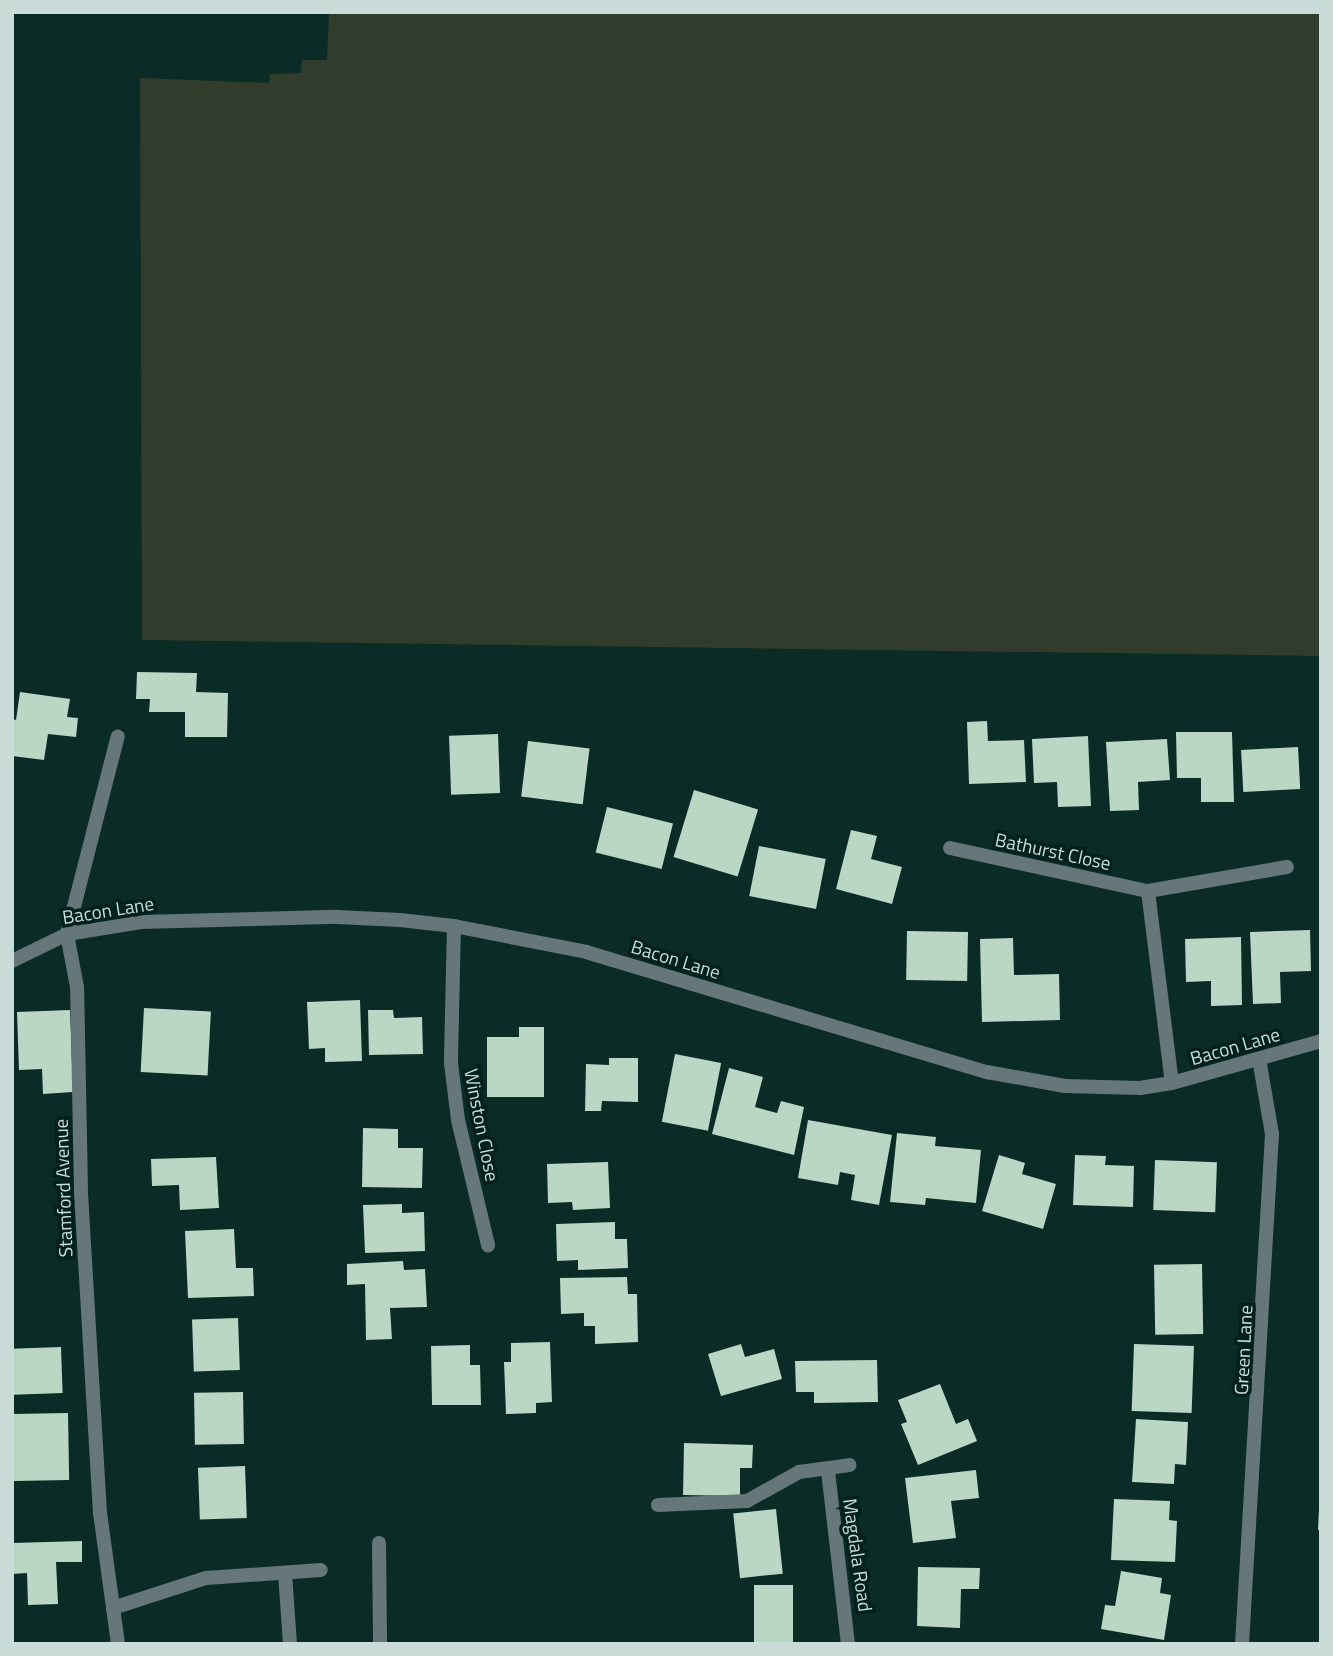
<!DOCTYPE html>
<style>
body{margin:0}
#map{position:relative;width:1333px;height:1656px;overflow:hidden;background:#0b2b26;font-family:"Titillium Web",sans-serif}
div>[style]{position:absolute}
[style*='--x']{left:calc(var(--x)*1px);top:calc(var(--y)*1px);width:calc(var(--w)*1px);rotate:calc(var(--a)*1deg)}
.green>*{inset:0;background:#313c2c}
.building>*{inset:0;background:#bad7c5;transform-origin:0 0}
.service>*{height:14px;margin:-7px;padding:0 7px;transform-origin:7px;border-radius:7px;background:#657778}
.minor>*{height:14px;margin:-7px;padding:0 7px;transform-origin:7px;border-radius:7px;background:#657778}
span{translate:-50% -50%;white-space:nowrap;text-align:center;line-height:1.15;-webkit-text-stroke:7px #01211c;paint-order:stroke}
.street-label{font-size:19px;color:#cadcd8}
.frame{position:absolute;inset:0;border:14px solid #cadcd8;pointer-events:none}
</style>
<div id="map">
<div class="green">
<i style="clip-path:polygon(329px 12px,1321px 12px,1321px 656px,142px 640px,140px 78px,269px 83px,270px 74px,301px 73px,302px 60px,327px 60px)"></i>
</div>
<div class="building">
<i style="clip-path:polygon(137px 672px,197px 673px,196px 692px,228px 693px,227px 737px,185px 737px,185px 712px,149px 712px,150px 699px,136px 699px)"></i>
<i style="clip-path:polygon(20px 692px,70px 699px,67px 717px,78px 718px,76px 737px,48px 734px,44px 760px,12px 756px,12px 719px,16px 720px)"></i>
<i style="clip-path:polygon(987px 721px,988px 741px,1024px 740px,1026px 782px,969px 784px,967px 722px)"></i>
<i style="clip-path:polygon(1176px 732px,1232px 732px,1234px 802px,1201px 802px,1201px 778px,1177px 778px)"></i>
<i style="left:498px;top:734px;width:59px;height:49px;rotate:88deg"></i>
<i style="clip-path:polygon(1088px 736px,1091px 806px,1058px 807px,1057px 782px,1034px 783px,1032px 739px)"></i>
<i style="clip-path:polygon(1167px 739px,1170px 780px,1138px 782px,1139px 810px,1110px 811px,1106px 742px)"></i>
<i style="left:528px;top:741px;width:62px;height:56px;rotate:7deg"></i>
<i style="left:1298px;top:747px;width:42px;height:57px;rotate:87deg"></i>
<i style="left:694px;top:790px;width:67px;height:70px;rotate:17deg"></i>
<i style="left:607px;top:807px;width:68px;height:47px;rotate:14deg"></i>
<i style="clip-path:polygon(851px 830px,877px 836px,871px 859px,902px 867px,892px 904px,836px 889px)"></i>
<i style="left:759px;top:846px;width:68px;height:51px;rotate:11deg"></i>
<i style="clip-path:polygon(1310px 930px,1311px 971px,1280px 972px,1281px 1003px,1253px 1004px,1250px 932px)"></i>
<i style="left:907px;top:931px;width:61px;height:49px;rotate:1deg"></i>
<i style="clip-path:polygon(1241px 937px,1242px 1005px,1211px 1006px,1211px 981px,1186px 982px,1185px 939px)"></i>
<i style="clip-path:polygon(1013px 938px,1014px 975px,1059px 974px,1060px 1020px,982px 1022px,980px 939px)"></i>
<i style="clip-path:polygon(360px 1000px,362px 1061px,325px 1062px,325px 1048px,309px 1049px,307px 1002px)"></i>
<i style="left:144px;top:1008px;width:67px;height:64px;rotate:3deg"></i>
<i style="clip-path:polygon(70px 1010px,73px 1092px,43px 1094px,42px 1069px,19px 1070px,17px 1012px)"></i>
<i style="clip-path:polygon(368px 1010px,393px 1010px,394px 1018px,422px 1017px,423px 1054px,369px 1055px)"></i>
<i style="clip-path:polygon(519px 1027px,544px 1027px,544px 1097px,487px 1097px,487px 1037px,519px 1037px)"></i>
<i style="left:675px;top:1054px;width:47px;height:69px;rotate:11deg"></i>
<i style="clip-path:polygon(609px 1058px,638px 1058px,638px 1102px,602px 1101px,601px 1111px,585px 1111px,586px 1064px,609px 1065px)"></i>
<i style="clip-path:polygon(729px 1068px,763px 1077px,755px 1107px,777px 1113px,781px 1101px,804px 1107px,794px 1155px,712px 1134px)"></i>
<i style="clip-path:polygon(808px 1120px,892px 1135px,879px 1205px,851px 1200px,855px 1175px,840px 1172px,838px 1185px,798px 1178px)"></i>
<i style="clip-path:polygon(363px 1128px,398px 1129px,398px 1148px,423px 1148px,422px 1188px,362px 1187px)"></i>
<i style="clip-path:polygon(897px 1133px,936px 1137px,935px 1146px,981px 1150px,976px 1203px,926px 1198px,925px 1205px,890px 1202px)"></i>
<i style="clip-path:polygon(999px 1155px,1025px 1163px,1022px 1174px,1056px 1184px,1043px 1229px,982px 1211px)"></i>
<i style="clip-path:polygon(1075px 1155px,1106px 1156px,1105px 1165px,1134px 1166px,1133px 1207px,1073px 1205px)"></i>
<i style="clip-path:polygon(216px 1157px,219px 1208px,180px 1210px,179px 1185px,152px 1186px,151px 1159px)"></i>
<i style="left:1155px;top:1160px;width:62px;height:50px;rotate:2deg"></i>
<i style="clip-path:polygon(608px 1162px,610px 1208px,573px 1210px,572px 1202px,548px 1203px,547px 1164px)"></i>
<i style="clip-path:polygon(402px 1204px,402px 1213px,424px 1212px,425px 1251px,365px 1253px,363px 1205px)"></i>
<i style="clip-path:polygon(615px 1222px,615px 1239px,627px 1239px,628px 1268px,578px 1270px,578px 1260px,557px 1261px,556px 1224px)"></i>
<i style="clip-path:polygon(234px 1229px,236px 1268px,253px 1268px,254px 1296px,188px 1298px,185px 1231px)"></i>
<i style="clip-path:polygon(403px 1261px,404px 1270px,425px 1269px,427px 1307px,390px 1308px,392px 1339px,366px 1340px,365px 1284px,347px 1285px,347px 1264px)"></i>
<i style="left:1202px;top:1264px;width:70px;height:48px;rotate:89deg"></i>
<i style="clip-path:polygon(627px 1277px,628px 1294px,637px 1294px,638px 1342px,595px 1344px,595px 1326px,584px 1326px,584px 1313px,561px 1314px,560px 1278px)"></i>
<i style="left:238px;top:1318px;width:52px;height:46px;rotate:88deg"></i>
<i style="clip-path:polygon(550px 1342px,552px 1402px,536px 1403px,536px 1413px,506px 1414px,504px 1362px,511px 1362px,511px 1343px)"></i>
<i style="clip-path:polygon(741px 1344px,745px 1357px,774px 1349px,782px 1379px,721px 1396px,708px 1354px)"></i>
<i style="left:1134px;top:1344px;width:60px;height:67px;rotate:2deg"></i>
<i style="clip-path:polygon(470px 1345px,470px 1365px,480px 1365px,481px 1405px,432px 1405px,431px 1346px)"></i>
<i style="left:61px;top:1347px;width:46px;height:49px;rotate:88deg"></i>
<i style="clip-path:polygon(877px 1360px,878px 1402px,814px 1403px,814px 1392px,796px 1392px,795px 1361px)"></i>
<i style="clip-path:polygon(940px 1384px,956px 1424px,968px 1419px,977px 1441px,918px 1465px,901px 1424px,907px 1422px,898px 1400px)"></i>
<i style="left:243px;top:1392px;width:52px;height:49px;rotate:89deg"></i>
<i style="left:68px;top:1413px;width:67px;height:56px;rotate:89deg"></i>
<i style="clip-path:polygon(1136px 1419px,1188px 1422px,1186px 1465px,1175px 1464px,1174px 1484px,1132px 1482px)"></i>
<i style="clip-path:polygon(684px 1443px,753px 1445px,752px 1468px,740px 1468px,740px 1496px,683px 1495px)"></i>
<i style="left:245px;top:1466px;width:52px;height:47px;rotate:88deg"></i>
<i style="clip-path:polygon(976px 1470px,979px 1498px,951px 1501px,956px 1538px,913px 1543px,905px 1478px)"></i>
<i style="clip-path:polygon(1114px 1499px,1170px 1501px,1169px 1520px,1177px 1521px,1175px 1562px,1111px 1560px)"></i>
<i style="left:776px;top:1509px;width:65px;height:43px;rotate:84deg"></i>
<i style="clip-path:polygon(1319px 1509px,1321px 1509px,1321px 1530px,1318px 1530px)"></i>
<i style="clip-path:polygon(82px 1541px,82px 1562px,56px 1562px,58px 1604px,28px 1605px,27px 1573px,12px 1574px,12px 1543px)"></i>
<i style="clip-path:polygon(918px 1567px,980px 1568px,979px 1589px,961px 1589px,960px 1628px,917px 1626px)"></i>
<i style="clip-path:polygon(1121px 1571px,1162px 1578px,1160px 1593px,1171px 1595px,1164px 1640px,1101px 1629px,1105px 1605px,1115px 1606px)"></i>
<i style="left:754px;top:1585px;width:39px;height:59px"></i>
</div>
<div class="service">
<i style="--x:658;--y:1505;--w:89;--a:-2.6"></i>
<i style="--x:747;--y:1501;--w:60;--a:-29.1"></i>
<i style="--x:379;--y:1543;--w:101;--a:89.4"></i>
<i style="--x:285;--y:1573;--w:71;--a:86"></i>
<i style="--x:113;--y:1608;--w:98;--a:-17.9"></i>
<i style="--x:206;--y:1578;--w:115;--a:-4"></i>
</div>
<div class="minor">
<i style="--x:950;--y:848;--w:203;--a:12.3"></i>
<i style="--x:1148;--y:891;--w:141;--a:-9.8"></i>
<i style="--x:1148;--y:891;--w:193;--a:82.9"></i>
<i style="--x:454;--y:926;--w:137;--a:91.3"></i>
<i style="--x:451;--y:1063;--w:57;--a:83"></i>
<i style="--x:458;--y:1120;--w:129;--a:76.5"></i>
<i style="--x:12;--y:961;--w:61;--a:-26.1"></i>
<i style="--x:67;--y:934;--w:75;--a:-9.2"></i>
<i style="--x:141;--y:922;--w:196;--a:-1.5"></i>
<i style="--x:337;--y:917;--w:63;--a:2.7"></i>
<i style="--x:400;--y:920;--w:54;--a:6.3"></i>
<i style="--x:454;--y:926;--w:135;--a:11.1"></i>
<i style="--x:586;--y:952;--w:419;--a:16.7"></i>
<i style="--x:987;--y:1072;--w:79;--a:10.2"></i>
<i style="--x:1065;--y:1086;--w:75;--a:1.5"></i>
<i style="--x:1140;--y:1088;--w:32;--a:-9"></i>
<i style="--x:1172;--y:1083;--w:155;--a:-15.7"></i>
<i style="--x:828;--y:1471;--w:174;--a:83.4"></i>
<i style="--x:799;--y:1472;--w:51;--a:-7.8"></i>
<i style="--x:118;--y:1644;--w:132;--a:-97.8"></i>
<i style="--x:100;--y:1513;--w:324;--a:-93.4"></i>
<i style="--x:81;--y:1190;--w:203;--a:-91.1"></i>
<i style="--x:77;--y:987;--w:54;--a:-100.7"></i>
<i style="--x:67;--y:934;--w:204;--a:-75.6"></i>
<i style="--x:1242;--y:1644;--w:511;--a:-86.63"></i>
<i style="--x:1272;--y:1134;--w:76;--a:-99.8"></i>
</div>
<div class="street-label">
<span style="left:1053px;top:851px;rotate:12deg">Bathurst Close</span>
<span style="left:108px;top:910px;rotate:-9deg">Bacon Lane</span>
<span style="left:676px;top:959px;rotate:17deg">Bacon Lane</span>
<span style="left:1235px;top:1046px;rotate:-16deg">Bacon Lane</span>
<span style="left:482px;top:1125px;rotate:79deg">Winston Close</span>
<span style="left:63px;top:1188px;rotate:-92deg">Stamford Avenue</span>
<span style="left:1243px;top:1350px;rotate:-87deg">Green Lane</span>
<span style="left:858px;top:1555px;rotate:82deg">Magdala Road</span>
</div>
<div class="frame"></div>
</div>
